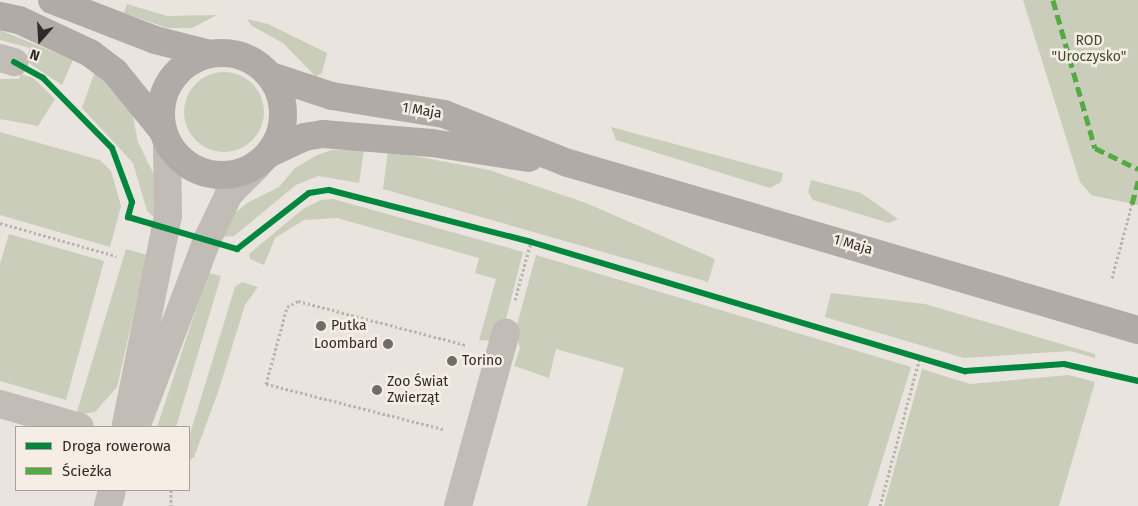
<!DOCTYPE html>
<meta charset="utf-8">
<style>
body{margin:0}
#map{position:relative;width:1138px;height:506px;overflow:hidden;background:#e9e4de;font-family:"Fira Sans",sans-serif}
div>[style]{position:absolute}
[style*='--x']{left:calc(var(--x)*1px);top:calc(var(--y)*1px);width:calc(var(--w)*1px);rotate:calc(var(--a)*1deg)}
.green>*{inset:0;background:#cacdb9}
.round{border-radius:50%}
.path>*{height:3px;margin-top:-1.5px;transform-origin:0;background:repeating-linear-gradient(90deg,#bab4b0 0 2.5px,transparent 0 5px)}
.minor>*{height:28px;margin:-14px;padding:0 14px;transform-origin:14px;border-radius:14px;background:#c2bcb7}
.major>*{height:28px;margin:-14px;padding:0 14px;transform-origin:14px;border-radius:14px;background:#b0aba7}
.major>.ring{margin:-14px;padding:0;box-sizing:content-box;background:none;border:28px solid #b0aba7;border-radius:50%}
.quiet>*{height:5px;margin-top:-2.5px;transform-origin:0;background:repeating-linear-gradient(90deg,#54ab44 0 10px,transparent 0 15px)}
.cycleway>*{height:6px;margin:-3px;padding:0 3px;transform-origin:3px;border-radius:3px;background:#00873e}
.dots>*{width:14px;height:14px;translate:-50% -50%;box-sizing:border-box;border:2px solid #f6eee5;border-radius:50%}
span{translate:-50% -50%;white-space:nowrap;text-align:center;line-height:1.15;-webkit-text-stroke:5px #f6eee5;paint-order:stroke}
.park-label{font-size:14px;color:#424d2d}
.street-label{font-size:14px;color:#322a26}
.poi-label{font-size:14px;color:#322a26}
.left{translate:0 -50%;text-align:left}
.right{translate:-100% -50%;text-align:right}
.legend{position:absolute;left:15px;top:426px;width:175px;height:65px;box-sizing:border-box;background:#f6eee5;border:1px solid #a8a099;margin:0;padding:6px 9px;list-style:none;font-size:15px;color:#322a26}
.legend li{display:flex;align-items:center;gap:10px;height:25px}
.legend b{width:25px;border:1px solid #a8a099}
.north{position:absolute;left:15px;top:15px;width:50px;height:50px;-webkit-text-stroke:4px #f6eee5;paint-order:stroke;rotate:199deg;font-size:14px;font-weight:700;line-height:20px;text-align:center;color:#322a26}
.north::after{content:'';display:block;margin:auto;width:18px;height:22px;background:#322a26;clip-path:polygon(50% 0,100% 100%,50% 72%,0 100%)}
</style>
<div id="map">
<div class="green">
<i style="clip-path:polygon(1023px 0,1138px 0,1138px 205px,1091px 195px,1080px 182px)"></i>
<i style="clip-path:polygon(127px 4px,167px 16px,217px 15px,192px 28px,167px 28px,124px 13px)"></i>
<i style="clip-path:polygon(247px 19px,268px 24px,327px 53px,322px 73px,316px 77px,283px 43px,252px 26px)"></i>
<i style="clip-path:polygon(0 30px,73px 60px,62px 85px,26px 61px,30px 48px,0 40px)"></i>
<i style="clip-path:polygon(95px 71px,131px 107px,138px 142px,155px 177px,155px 218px,147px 211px,133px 163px,82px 108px)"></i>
<i class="round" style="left:184px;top:72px;width:80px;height:80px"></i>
<i style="clip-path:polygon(21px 74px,33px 78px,55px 99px,38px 126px,0 119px,0 79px,19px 79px)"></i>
<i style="clip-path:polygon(611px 127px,783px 173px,781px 182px,770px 188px,616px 140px)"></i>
<i style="clip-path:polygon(0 132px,100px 160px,111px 171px,121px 206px,110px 247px,0 215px)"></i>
<i style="clip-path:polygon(332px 150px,364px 150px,359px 183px,318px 176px,296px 185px,234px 236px,221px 237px,234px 214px,247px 203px,279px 187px,295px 168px,317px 155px)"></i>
<i style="clip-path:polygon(388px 151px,489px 170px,586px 203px,715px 259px,708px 282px,383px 189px)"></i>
<i style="clip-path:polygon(811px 180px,861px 193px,898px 219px,889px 223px,813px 200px,808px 192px)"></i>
<i style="clip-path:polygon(333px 199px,523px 252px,504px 327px,494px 341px,479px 340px,496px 279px,475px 273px,479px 258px,337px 218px,304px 220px,275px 238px,264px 265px,250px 259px,249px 254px,303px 209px,321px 200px)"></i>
<i style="clip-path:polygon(9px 234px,104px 261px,66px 400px,0 381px,0 264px)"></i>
<i style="clip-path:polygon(126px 249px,147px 255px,117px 387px,95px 412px,76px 415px)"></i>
<i style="clip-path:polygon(536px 255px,911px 367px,868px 506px,587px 506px,624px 368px,556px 349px,549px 378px,514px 366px,520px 348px,515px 332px)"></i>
<i style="clip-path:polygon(208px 273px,221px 276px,176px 427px,157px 427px)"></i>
<i style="clip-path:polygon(242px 282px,258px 287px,245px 305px,218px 392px,194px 457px,189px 461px,189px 437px,235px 287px)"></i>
<i style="clip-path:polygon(831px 293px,925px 304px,1095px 354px,1095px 358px,1070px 351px,964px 358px,825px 317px)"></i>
<i style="clip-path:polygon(922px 369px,970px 384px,1069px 375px,1095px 382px,1059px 506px,884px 506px)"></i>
</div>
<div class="path">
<i style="--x:0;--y:223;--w:121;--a:15.9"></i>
<i style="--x:1112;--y:278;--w:77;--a:-74.9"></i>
<i style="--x:515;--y:300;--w:60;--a:-74.6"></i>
<i style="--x:443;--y:429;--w:183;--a:-165.7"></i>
<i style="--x:266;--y:384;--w:80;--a:-74.7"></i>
<i style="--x:287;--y:307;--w:13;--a:-29"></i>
<i style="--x:298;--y:301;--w:174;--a:14.7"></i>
<i style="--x:171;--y:490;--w:16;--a:90"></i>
<i style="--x:880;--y:506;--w:154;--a:-75"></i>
</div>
<div class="minor">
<i style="--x:0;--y:58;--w:15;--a:16"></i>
<i style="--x:0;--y:404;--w:83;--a:16"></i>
<i style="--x:126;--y:424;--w:212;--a:-78.6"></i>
<i style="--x:168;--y:216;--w:74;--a:-90.8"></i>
<i style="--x:136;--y:427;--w:200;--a:-69.2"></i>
<i style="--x:207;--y:240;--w:51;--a:-64.4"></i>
<i style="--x:229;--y:194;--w:42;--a:-45"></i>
<i style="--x:108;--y:506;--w:16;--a:-76"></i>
<i style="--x:458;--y:506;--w:180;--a:-74.6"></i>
</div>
<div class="major">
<i style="--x:52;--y:0;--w:110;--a:21.2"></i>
<i style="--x:155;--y:40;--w:57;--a:14.3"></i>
<i style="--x:0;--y:16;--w:19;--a:12"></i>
<i style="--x:19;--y:20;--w:78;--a:24.9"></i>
<i style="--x:90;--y:53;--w:31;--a:37"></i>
<i style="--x:115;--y:72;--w:76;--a:50.9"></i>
<i class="ring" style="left:161px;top:53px;width:94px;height:94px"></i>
<i style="--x:271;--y:76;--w:64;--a:18.2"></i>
<i style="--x:332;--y:96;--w:113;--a:9.1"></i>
<i style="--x:444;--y:114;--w:133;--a:21.6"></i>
<i style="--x:568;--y:163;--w:594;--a:16.33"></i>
<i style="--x:270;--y:153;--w:38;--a:-25"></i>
<i style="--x:304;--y:137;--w:19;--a:-9"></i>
<i style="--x:323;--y:134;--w:109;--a:4.7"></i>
<i style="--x:432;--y:143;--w:98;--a:8.8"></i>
</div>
<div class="quiet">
<i style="--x:1053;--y:0;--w:154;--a:74.2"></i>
<i style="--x:1095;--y:148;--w:48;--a:26"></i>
<i style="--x:1132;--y:204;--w:24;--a:-75"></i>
</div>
<div class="cycleway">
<i style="--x:14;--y:62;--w:33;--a:29"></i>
<i style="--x:43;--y:78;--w:98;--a:45.4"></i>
<i style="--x:112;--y:148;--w:58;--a:69.7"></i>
<i style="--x:132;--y:202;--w:16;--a:105"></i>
<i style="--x:128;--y:217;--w:114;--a:16.4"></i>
<i style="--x:237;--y:249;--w:91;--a:-37.9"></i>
<i style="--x:309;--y:193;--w:20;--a:-9"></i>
<i style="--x:329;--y:190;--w:209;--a:14.4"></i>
<i style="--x:531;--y:242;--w:453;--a:16.6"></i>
<i style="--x:965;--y:371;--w:99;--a:-4"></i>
<i style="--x:1064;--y:364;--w:76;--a:12.9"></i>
</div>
<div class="dots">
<i style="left:321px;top:326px;background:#726b66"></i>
<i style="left:388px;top:344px;background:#726b66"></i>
<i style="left:452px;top:361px;background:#726b66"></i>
<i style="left:377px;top:390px;background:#726b66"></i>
</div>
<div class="park-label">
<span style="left:1089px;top:49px">ROD<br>"Uroczysko"</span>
</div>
<div class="street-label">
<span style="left:422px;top:111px;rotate:9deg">1 Maja</span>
<span style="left:853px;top:245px;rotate:16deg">1 Maja</span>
</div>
<div class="poi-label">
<span class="left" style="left:331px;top:326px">Putka</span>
<span class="right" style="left:378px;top:344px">Loombard</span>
<span class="left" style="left:462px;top:361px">Torino</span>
<span class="left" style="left:387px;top:390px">Zoo Świat<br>Zwierząt</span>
</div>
<ul class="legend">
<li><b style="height:6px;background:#00873e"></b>Droga rowerowa</li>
<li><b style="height:6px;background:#54ab44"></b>Ścieżka</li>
</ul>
<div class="north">N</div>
</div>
